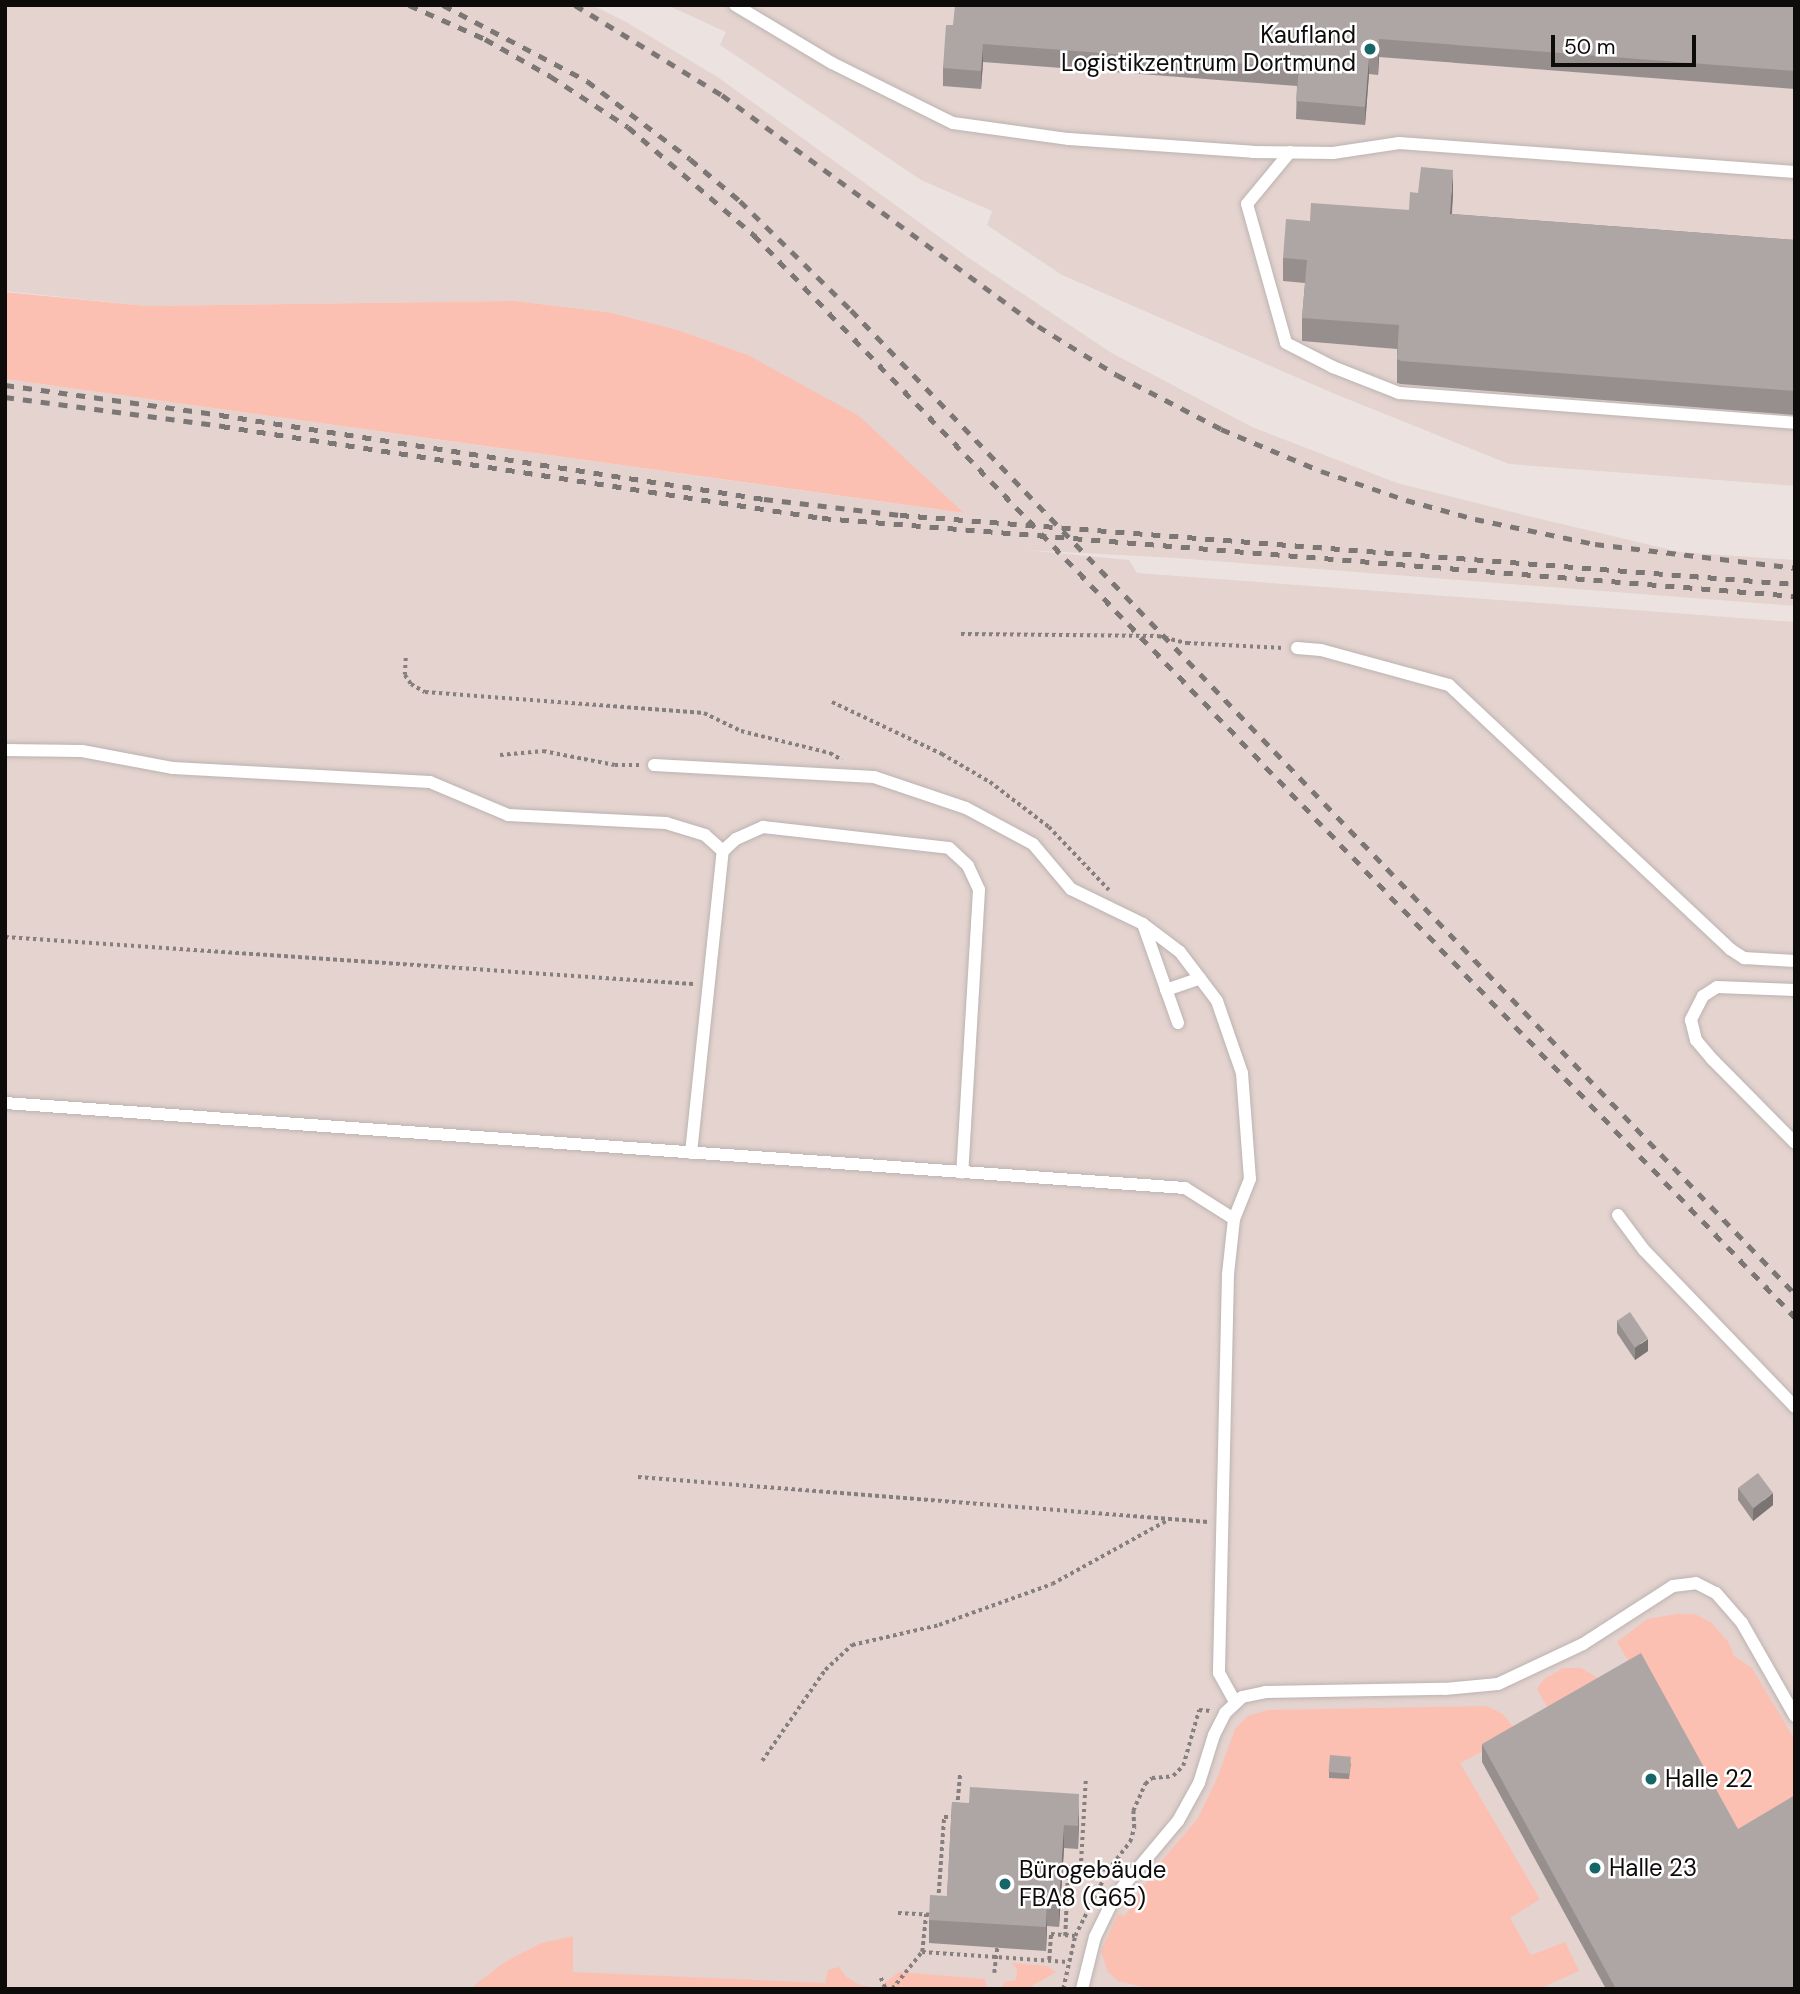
<!DOCTYPE html>
<meta charset="utf-8">
<style>
body{margin:0}
#map{position:relative;width:1800px;height:1994px;overflow:hidden;background:#ece3e1;font-family:"DM Sans",sans-serif}
div>[style]{position:absolute}
[style*='--x']{left:calc(var(--x)*1px);top:calc(var(--y)*1px);width:calc(var(--w)*1px);rotate:calc(var(--a)*1deg)}
.built>*{inset:0;background:#e4d3cf}
.green>*{inset:0;background:#fcc0b2}
.path>*{height:3.5px;margin-top:-1.75px;transform-origin:0;background:repeating-linear-gradient(90deg,#857f7e 0 3.5px,transparent 0 7px)}
.roads{filter:drop-shadow(0 0 2px #bbb3b1) drop-shadow(0 0 2px #bbb3b1)}
.lane>*{height:12px;margin:-6px;padding:0 6px;transform-origin:6px;border-radius:6px;background:#fff}
.rail>*{height:5px;margin-top:-2.5px;transform-origin:0;background:repeating-linear-gradient(90deg,#7c7675 0 9px,transparent 0 18px)}
.wall>*{inset:0;background:#968f8d}
.shaded-wall>*{inset:0;background:#7a7473}
.building>*{inset:0;background:#aea6a4;transform-origin:0 0}
.dots>*{width:19px;height:19px;translate:-50% -50%;box-sizing:border-box;border:4px solid #fff;border-radius:50%}
span{translate:-50% -50%;white-space:nowrap;text-align:center;line-height:1.15;-webkit-text-stroke:5px #fff;paint-order:stroke}
.poi-label{font-size:24px;color:#0e0b0b}
.right{translate:-100% -50%;text-align:right}
.left{translate:0 -50%;text-align:left}
.frame{position:absolute;inset:0;border:7px solid #0e0b0b;pointer-events:none}
.scale{position:absolute;left:1551px;top:35px;width:145px;height:32px;box-sizing:border-box;border:4px solid #0e0b0b;border-top:0;padding-left:9px;font-size:21px;line-height:24px;white-space:nowrap;color:#0e0b0b;-webkit-text-stroke:5px #fff;paint-order:stroke}
</style>
<div id="map">
<div class="built">
<i style="clip-path:polygon(5px 5px,592px 5px,628px 23px,719px 78px,966px 256px,1110px 352px,1252px 427px,1397px 483px,1528px 516px,1680px 552px,1795px 560px,1795px 606px,1176px 558px,1025px 550px,1129px 560px,1137px 573px,1795px 622px,1795px 1989px,5px 1989px,5px 379px,963px 513px,748px 355px,678px 330px,608px 312px,515px 301px,147px 306px,5px 291px)"></i>
<i style="clip-path:polygon(667px 5px,1795px 5px,1795px 486px,1509px 464px,1335px 394px,1062px 275px,987px 225px,992px 211px,921px 180px,720px 45px,726px 32px)"></i>
</div>
<div class="green">
<i style="clip-path:polygon(5px 292px,147px 306px,515px 301px,608px 312px,678px 330px,748px 355px,859px 416px,964px 513px,5px 379px)"></i>
<i style="clip-path:polygon(1677px 1614px,1695px 1614px,1712px 1623px,1729px 1643px,1734px 1656px,1752px 1668px,1795px 1740px,1795px 1813px,1738px 1846px,1617px 1642px,1647px 1619px)"></i>
<i style="clip-path:polygon(1563px 1668px,1581px 1668px,1598px 1678px,1554px 1719px,1537px 1689px,1544px 1679px)"></i>
<i style="clip-path:polygon(1487px 1706px,1503px 1714px,1518px 1733px,1460px 1763px,1540px 1899px,1510px 1918px,1531px 1955px,1565px 1942px,1579px 1971px,1539px 1989px,1152px 1989px,1118px 1981px,1108px 1972px,1101px 1951px,1118px 1914px,1125px 1916px,1141px 1889px,1161px 1866px,1159px 1864px,1198px 1818px,1218px 1776px,1235px 1729px,1248px 1716px,1268px 1710px)"></i>
<i style="clip-path:polygon(573px 1936px,573px 1972px,825px 1983px,828px 1970px,839px 1967px,846px 1977px,860px 1985px,878px 1988px,899px 1972px,985px 1979px,987px 1989px,470px 1989px,503px 1963px,541px 1943px)"></i>
<i style="clip-path:polygon(1012px 1963px,1047px 1966px,1056px 1972px,1027px 1989px,1001px 1989px,1005px 1982px,1016px 1980px,1017px 1969px)"></i>
</div>
<div class="path">
<i style="--x:961;--y:634;--w:197;--a:0.6"></i>
<i style="--x:1158;--y:636;--w:30;--a:14"></i>
<i style="--x:1187;--y:643;--w:96;--a:3"></i>
<i style="--x:406;--y:658;--w:17;--a:93"></i>
<i style="--x:405;--y:675;--w:11;--a:56"></i>
<i style="--x:411;--y:684;--w:16;--a:30"></i>
<i style="--x:425;--y:692;--w:280;--a:4.3"></i>
<i style="--x:704;--y:713;--w:41;--a:25.9"></i>
<i style="--x:741;--y:731;--w:92;--a:13.9"></i>
<i style="--x:830;--y:753;--w:14;--a:30"></i>
<i style="--x:832;--y:702;--w:122;--a:25.3"></i>
<i style="--x:942;--y:754;--w:56;--a:30.3"></i>
<i style="--x:990;--y:782;--w:74;--a:37.3"></i>
<i style="--x:1049;--y:827;--w:87;--a:46.4"></i>
<i style="--x:500;--y:755;--w:43;--a:-5.3"></i>
<i style="--x:543;--y:751;--w:73;--a:11"></i>
<i style="--x:615;--y:765;--w:26;--a:0"></i>
<i style="--x:5;--y:937;--w:690;--a:3.91"></i>
<i style="--x:638;--y:1477;--w:572;--a:4.51"></i>
<i style="--x:762;--y:1761;--w:111;--a:-55.3"></i>
<i style="--x:825;--y:1670;--w:37;--a:-43"></i>
<i style="--x:852;--y:1645;--w:89;--a:-12.9"></i>
<i style="--x:939;--y:1625;--w:120;--a:-19.9"></i>
<i style="--x:1052;--y:1584;--w:132;--a:-28.9"></i>
<i style="--x:1086;--y:1781;--w:87;--a:93.3"></i>
<i style="--x:1081;--y:1868;--w:26;--a:4"></i>
<i style="--x:957;--y:1807;--w:34;--a:-85"></i>
<i style="--x:938;--y:1900;--w:83;--a:-85.9"></i>
<i style="--x:944;--y:1817;--w:12;--a:0"></i>
<i style="--x:898;--y:1913;--w:33;--a:3"></i>
<i style="--x:1065;--y:1936;--w:69;--a:-87.5"></i>
<i style="--x:1068;--y:1867;--w:13;--a:4"></i>
<i style="--x:922;--y:1952;--w:38;--a:-84"></i>
<i style="--x:1049;--y:1960;--w:26;--a:-86"></i>
<i style="--x:1051;--y:1934;--w:24;--a:5"></i>
<i style="--x:994;--y:1973;--w:25;--a:-83"></i>
<i style="--x:881;--y:1978;--w:12;--a:66"></i>
<i style="--x:892;--y:1989;--w:48;--a:-51"></i>
<i style="--x:922;--y:1952;--w:146;--a:3.9"></i>
<i style="--x:1063;--y:1989;--w:54;--a:-77.2"></i>
<i style="--x:1075;--y:1936;--w:74;--a:-63.4"></i>
<i style="--x:1108;--y:1870;--w:36;--a:-52"></i>
<i style="--x:1130;--y:1842;--w:15;--a:-74"></i>
<i style="--x:1134;--y:1828;--w:17;--a:-93"></i>
<i style="--x:1133;--y:1811;--w:30;--a:-66"></i>
<i style="--x:1145;--y:1784;--w:9;--a:-41"></i>
<i style="--x:1152;--y:1778;--w:21;--a:-5"></i>
<i style="--x:1173;--y:1776;--w:14;--a:-45"></i>
<i style="--x:1183;--y:1766;--w:58;--a:-74.1"></i>
<i style="--x:1199;--y:1710;--w:12;--a:5"></i>
</div>
<div class="roads">
<div class="lane">
<i style="--x:735;--y:5;--w:113;--a:30.9"></i>
<i style="--x:832;--y:63;--w:135;--a:26.4"></i>
<i style="--x:953;--y:123;--w:117;--a:7.9"></i>
<i style="--x:1069;--y:139;--w:184;--a:4"></i>
<i style="--x:1253;--y:152;--w:80;--a:0.7"></i>
<i style="--x:1333;--y:153;--w:67;--a:-8.6"></i>
<i style="--x:1399;--y:143;--w:397;--a:4.2"></i>
<i style="--x:1290;--y:152;--w:67;--a:129.6"></i>
<i style="--x:1247;--y:204;--w:144;--a:74.3"></i>
<i style="--x:1286;--y:343;--w:53;--a:27.1"></i>
<i style="--x:1333;--y:367;--w:71;--a:21.5"></i>
<i style="--x:1399;--y:393;--w:397;--a:4.3"></i>
<i style="--x:1297;--y:648;--w:24;--a:5"></i>
<i style="--x:1321;--y:650;--w:133;--a:15.3"></i>
<i style="--x:1449;--y:685;--w:386;--a:43.2"></i>
<i style="--x:1730;--y:949;--w:17;--a:33"></i>
<i style="--x:1744;--y:958;--w:51;--a:3.4"></i>
<i style="--x:5;--y:750;--w:77;--a:0.7"></i>
<i style="--x:82;--y:751;--w:93;--a:10.6"></i>
<i style="--x:173;--y:768;--w:257;--a:3.1"></i>
<i style="--x:430;--y:782;--w:85;--a:22.9"></i>
<i style="--x:508;--y:815;--w:158;--a:2.9"></i>
<i style="--x:666;--y:823;--w:41;--a:17.1"></i>
<i style="--x:705;--y:835;--w:24;--a:42"></i>
<i style="--x:654;--y:765;--w:220;--a:3.1"></i>
<i style="--x:874;--y:777;--w:97;--a:18.6"></i>
<i style="--x:966;--y:808;--w:76;--a:28.2"></i>
<i style="--x:1033;--y:844;--w:59;--a:49.8"></i>
<i style="--x:1071;--y:889;--w:80;--a:25.9"></i>
<i style="--x:1143;--y:924;--w:46;--a:37.1"></i>
<i style="--x:1180;--y:952;--w:61;--a:52.9"></i>
<i style="--x:1217;--y:1001;--w:76;--a:70.9"></i>
<i style="--x:1242;--y:1073;--w:106;--a:85.7"></i>
<i style="--x:1250;--y:1179;--w:43;--a:111.8"></i>
<i style="--x:1143;--y:924;--w:105;--a:70.5"></i>
<i style="--x:1166;--y:990;--w:36;--a:-19"></i>
<i style="--x:1795;--y:990;--w:78;--a:-177.8"></i>
<i style="--x:1717;--y:987;--w:17;--a:147"></i>
<i style="--x:1703;--y:996;--w:27;--a:117"></i>
<i style="--x:1691;--y:1020;--w:21;--a:76"></i>
<i style="--x:1696;--y:1040;--w:25;--a:50"></i>
<i style="--x:1712;--y:1059;--w:118;--a:45.3"></i>
<i style="--x:5;--y:1103;--w:1183;--a:4.12"></i>
<i style="--x:1185;--y:1188;--w:58;--a:32.3"></i>
<i style="--x:1234;--y:1219;--w:55;--a:96.2"></i>
<i style="--x:1228;--y:1274;--w:399;--a:91.3"></i>
<i style="--x:1219;--y:1673;--w:33;--a:61"></i>
<i style="--x:691;--y:1153;--w:304;--a:-84"></i>
<i style="--x:723;--y:851;--w:18;--a:-43"></i>
<i style="--x:736;--y:839;--w:30;--a:-24"></i>
<i style="--x:763;--y:827;--w:187;--a:6.4"></i>
<i style="--x:949;--y:848;--w:26;--a:43"></i>
<i style="--x:968;--y:866;--w:26;--a:65"></i>
<i style="--x:979;--y:890;--w:283;--a:93.4"></i>
<i style="--x:1618;--y:1215;--w:44;--a:53.4"></i>
<i style="--x:1644;--y:1250;--w:218;--a:46.1"></i>
<i style="--x:1082;--y:1989;--w:54;--a:-76"></i>
<i style="--x:1095;--y:1937;--w:46;--a:-64"></i>
<i style="--x:1115;--y:1896;--w:98;--a:-50"></i>
<i style="--x:1178;--y:1821;--w:43;--a:-61.1"></i>
<i style="--x:1199;--y:1783;--w:50;--a:-72.6"></i>
<i style="--x:1214;--y:1735;--w:25;--a:-63"></i>
<i style="--x:1225;--y:1713;--w:23;--a:-43"></i>
<i style="--x:1242;--y:1697;--w:24;--a:-12"></i>
<i style="--x:1265;--y:1692;--w:180;--a:-1"></i>
<i style="--x:1445;--y:1689;--w:53;--a:-5.4"></i>
<i style="--x:1498;--y:1684;--w:94;--a:-25.2"></i>
<i style="--x:1583;--y:1644;--w:107;--a:-32.8"></i>
<i style="--x:1673;--y:1586;--w:23;--a:-7"></i>
<i style="--x:1696;--y:1583;--w:22;--a:27"></i>
<i style="--x:1716;--y:1593;--w:40;--a:49"></i>
<i style="--x:1742;--y:1623;--w:107;--a:60.3"></i>
</div>
</div>
<div class="rail">
<i style="--x:409;--y:5;--w:83;--a:24.1"></i>
<i style="--x:485;--y:39;--w:75;--a:29.6"></i>
<i style="--x:550;--y:76;--w:93;--a:33.2"></i>
<i style="--x:628;--y:127;--w:166;--a:40.6"></i>
<i style="--x:754;--y:235;--w:1501;--a:46.11"></i>
<i style="--x:443;--y:5;--w:163;--a:27.8"></i>
<i style="--x:587;--y:81;--w:129;--a:37.1"></i>
<i style="--x:690;--y:159;--w:65;--a:40"></i>
<i style="--x:740;--y:201;--w:156;--a:44.5"></i>
<i style="--x:851;--y:310;--w:1364;--a:46.19"></i>
<i style="--x:575;--y:5;--w:172;--a:31.5"></i>
<i style="--x:722;--y:95;--w:391;--a:36.2"></i>
<i style="--x:1038;--y:326;--w:93;--a:31.8"></i>
<i style="--x:1117;--y:375;--w:117;--a:27.4"></i>
<i style="--x:1221;--y:429;--w:108;--a:22.8"></i>
<i style="--x:1321;--y:471;--w:90;--a:18.8"></i>
<i style="--x:1406;--y:500;--w:72;--a:15.4"></i>
<i style="--x:1475;--y:519;--w:123;--a:11.8"></i>
<i style="--x:1595;--y:544;--w:201;--a:6.8"></i>
<i style="--x:5;--y:385;--w:217;--a:7.9"></i>
<i style="--x:220;--y:415;--w:550;--a:8.78"></i>
<i style="--x:764;--y:499;--w:137;--a:6.7"></i>
<i style="--x:900;--y:515;--w:898;--a:4.41"></i>
<i style="--x:5;--y:397;--w:218;--a:7.6"></i>
<i style="--x:221;--y:426;--w:608;--a:8.7"></i>
<i style="--x:822;--y:518;--w:976;--a:4.58"></i>
</div>
<div class="wall">
<i style="clip-path:polygon(1795px 5px,1795px 89px,1379px 57px,1378px 75px,1369px 74px,1365px 125px,1296px 119px,1297px 86px,983px 62px,981px 89px,943px 86px,943px 68px,953px 25px)"></i>
<i style="clip-path:polygon(1453px 193px,1452px 214px,1795px 240px,1795px 415px,1401px 384px,1397px 383px,1397px 349px,1302px 341px,1302px 318px,1305px 283px,1283px 281px,1283px 258px,1310px 221px,1409px 210px)"></i>
<i style="clip-path:polygon(1617px 1321px,1648px 1351px,1635px 1360px,1617px 1333px)"></i>
<i style="clip-path:polygon(1738px 1488px,1773px 1505px,1753px 1521px,1738px 1500px)"></i>
<i style="clip-path:polygon(1482px 1744px,1795px 1989px,1606px 1989px,1482px 1762px)"></i>
<i style="clip-path:polygon(1351px 1763px,1349px 1779px,1329px 1778px,1329px 1772px)"></i>
<i style="clip-path:polygon(952px 1802px,1079px 1817px,1078px 1849px,1064px 1848px,1059px 1927px,1047px 1926px,1046px 1951px,929px 1943px,929px 1920px,947px 1896px)"></i>
</div>
<div class="shaded-wall">
<i style="clip-path:polygon(1379px 39px,1379px 57px,1378px 75px,1378px 57px)"></i>
<i style="clip-path:polygon(983px 44px,983px 62px,981px 89px,981px 71px)"></i>
<i style="clip-path:polygon(1369px 57px,1369px 74px,1365px 125px,1365px 107px)"></i>
<i style="clip-path:polygon(1453px 170px,1453px 193px,1450px 237px,1450px 214px)"></i>
<i style="clip-path:polygon(1648px 1339px,1648px 1351px,1635px 1360px,1635px 1348px)"></i>
<i style="clip-path:polygon(1773px 1493px,1773px 1505px,1753px 1521px,1753px 1509px)"></i>
<i style="clip-path:polygon(1079px 1794px,1079px 1817px,1078px 1849px,1078px 1826px)"></i>
<i style="clip-path:polygon(1064px 1825px,1064px 1848px,1059px 1927px,1059px 1903px)"></i>
<i style="clip-path:polygon(1047px 1902px,1047px 1926px,1046px 1951px,1046px 1927px)"></i>
</div>
<div class="building">
<i style="clip-path:polygon(955px 5px,1795px 5px,1795px 71px,1379px 39px,1378px 57px,1369px 57px,1365px 107px,1296px 101px,1299px 68px,983px 44px,981px 71px,943px 68px,946px 25px,953px 25px)"></i>
<i style="clip-path:polygon(1421px 167px,1453px 170px,1450px 214px,1795px 240px,1795px 391px,1401px 361px,1397px 359px,1399px 325px,1302px 318px,1307px 260px,1283px 258px,1286px 219px,1310px 221px,1311px 203px,1409px 210px,1410px 192px,1418px 193px)"></i>
<i style="left:1630px;top:1312px;width:32px;height:16px;rotate:56deg"></i>
<i style="left:1758px;top:1473px;width:25px;height:25px;rotate:53deg"></i>
<i style="clip-path:polygon(1641px 1653px,1738px 1829px,1795px 1795px,1795px 1989px,1616px 1989px,1482px 1744px)"></i>
<i style="left:1330px;top:1755px;width:21px;height:17px;rotate:5deg"></i>
<i style="clip-path:polygon(970px 1787px,1079px 1794px,1078px 1826px,1064px 1825px,1059px 1903px,1047px 1902px,1046px 1927px,929px 1920px,930px 1895px,947px 1896px,952px 1802px,969px 1803px)"></i>
</div>
<div class="dots">
<i style="left:1370px;top:49px;background:#166569"></i>
<i style="left:1651px;top:1779px;background:#166569"></i>
<i style="left:1595px;top:1868px;background:#166569"></i>
<i style="left:1005px;top:1884px;background:#166569"></i>
</div>
<div class="poi-label">
<span class="right" style="left:1356px;top:49px">Kaufland<br>Logistikzentrum Dortmund</span>
<span class="left" style="left:1665px;top:1779px">Halle 22</span>
<span class="left" style="left:1609px;top:1868px">Halle 23</span>
<span class="left" style="left:1019px;top:1884px">Bürogebäude<br>FBA8 (G65)</span>
</div>
<div class="frame"></div>
<div class="scale">50 m</div>
</div>
